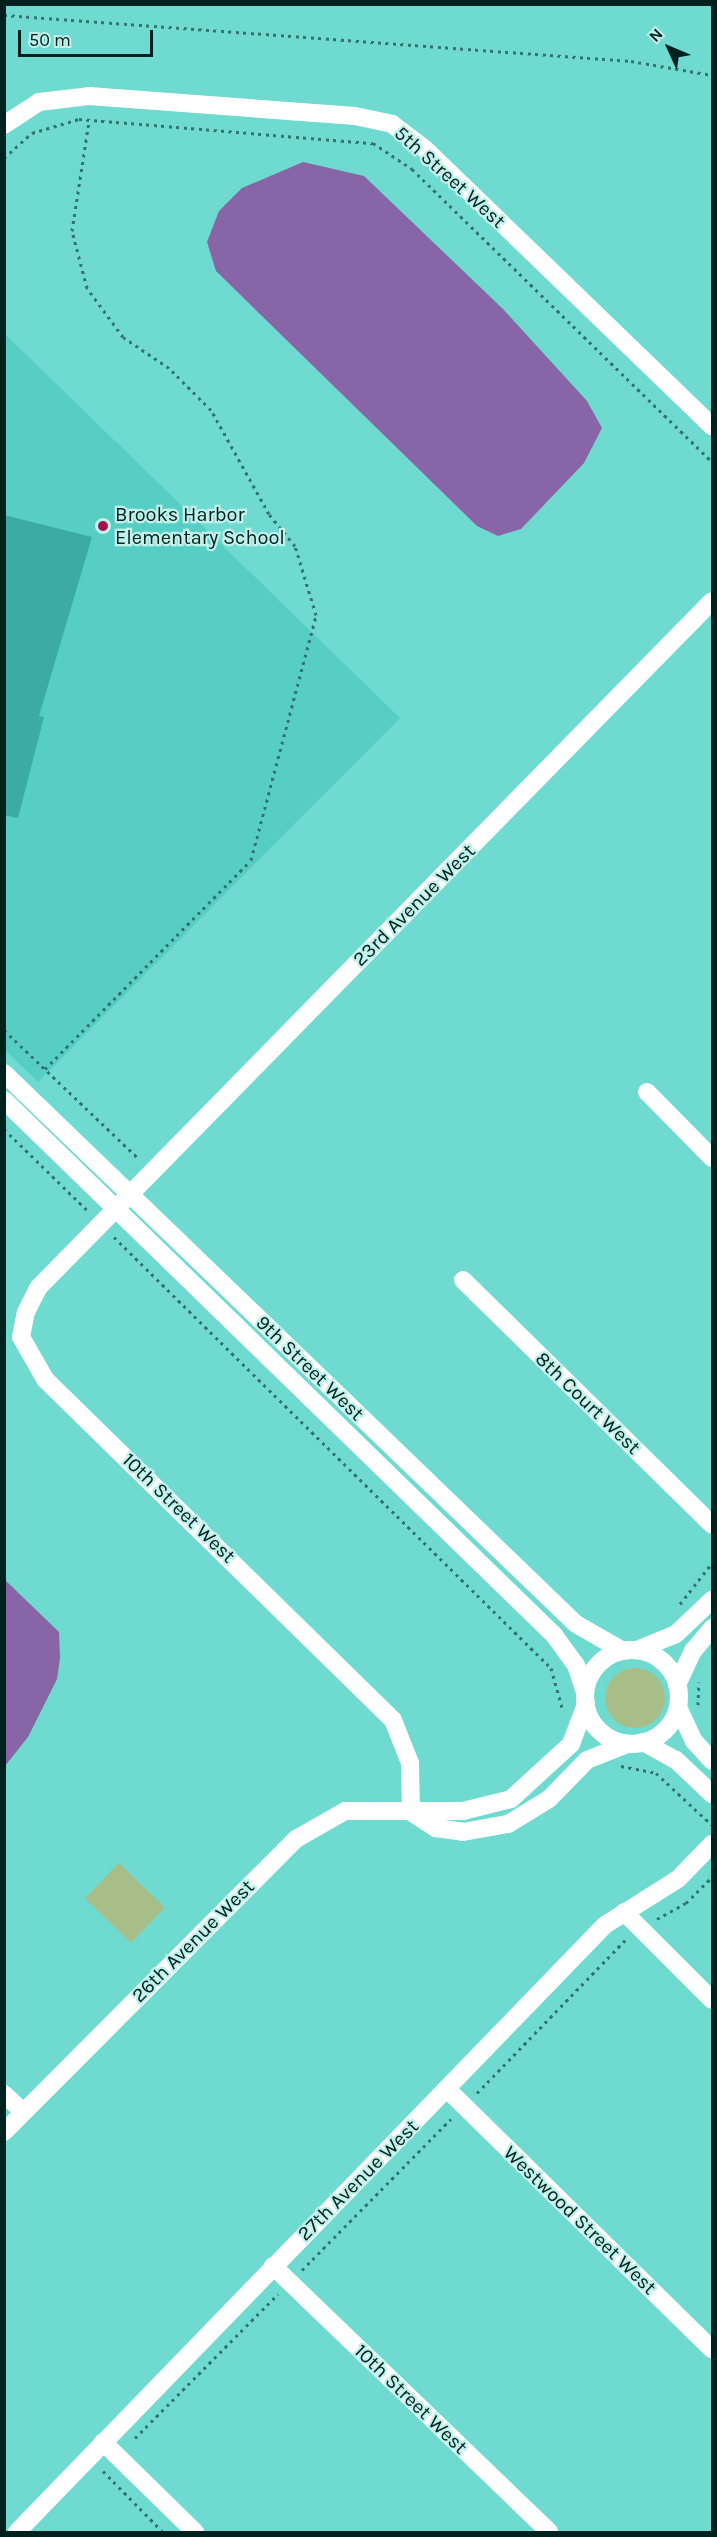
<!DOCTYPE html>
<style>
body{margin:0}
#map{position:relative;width:717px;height:2537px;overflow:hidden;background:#6fdad0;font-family:Karla,sans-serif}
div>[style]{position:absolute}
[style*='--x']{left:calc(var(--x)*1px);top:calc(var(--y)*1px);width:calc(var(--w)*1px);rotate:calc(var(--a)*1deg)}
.built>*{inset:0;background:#56cec3}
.green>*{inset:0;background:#a7be89;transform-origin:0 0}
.round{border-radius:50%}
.water>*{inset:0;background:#8865a7}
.building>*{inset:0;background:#3caca3}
.path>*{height:3px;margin-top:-1.5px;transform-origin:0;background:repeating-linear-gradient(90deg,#32756f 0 3px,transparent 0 7.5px)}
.minor>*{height:18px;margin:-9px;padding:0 9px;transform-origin:9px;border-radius:9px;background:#fff}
.minor>.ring{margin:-9px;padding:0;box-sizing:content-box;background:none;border:18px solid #fff;border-radius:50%}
.dots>*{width:16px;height:16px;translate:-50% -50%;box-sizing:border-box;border:3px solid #c1f1eb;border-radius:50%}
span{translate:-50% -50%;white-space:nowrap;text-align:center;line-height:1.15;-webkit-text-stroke:4.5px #c1f1eb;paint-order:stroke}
.street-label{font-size:20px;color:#00211e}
.poi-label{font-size:20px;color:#00211e}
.left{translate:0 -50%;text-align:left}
.frame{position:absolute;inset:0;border:6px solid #00211e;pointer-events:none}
.north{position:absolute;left:639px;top:18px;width:60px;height:60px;-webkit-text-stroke:4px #c1f1eb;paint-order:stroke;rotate:314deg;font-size:16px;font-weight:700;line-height:24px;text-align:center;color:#00211e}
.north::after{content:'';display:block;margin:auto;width:21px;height:27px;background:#00211e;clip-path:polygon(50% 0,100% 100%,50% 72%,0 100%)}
.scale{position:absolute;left:18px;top:30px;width:135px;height:27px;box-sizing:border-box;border:3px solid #00211e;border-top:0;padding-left:8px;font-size:18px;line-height:21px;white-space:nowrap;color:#00211e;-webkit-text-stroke:4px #c1f1eb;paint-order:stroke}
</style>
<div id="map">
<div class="built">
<i style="clip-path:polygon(4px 333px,400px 718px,38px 1082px,4px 1049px)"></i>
</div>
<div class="green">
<i class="round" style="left:605px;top:1668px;width:60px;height:60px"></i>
<i style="left:119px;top:1863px;width:64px;height:49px;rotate:44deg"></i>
</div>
<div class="water">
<i style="clip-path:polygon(303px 162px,364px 176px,503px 309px,587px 401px,602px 428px,584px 463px,521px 529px,498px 536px,477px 526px,216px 271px,207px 242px,219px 211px,242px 188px)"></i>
<i style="clip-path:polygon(4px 1579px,59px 1632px,60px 1658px,57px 1679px,28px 1737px,5px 1766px)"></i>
</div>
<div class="building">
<i style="clip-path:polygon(4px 515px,92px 537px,39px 716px,44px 717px,18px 818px,4px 815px)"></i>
</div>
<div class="path">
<i style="--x:4;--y:15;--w:629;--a:4.2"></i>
<i style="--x:631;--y:61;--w:82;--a:9.8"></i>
<i style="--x:4;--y:158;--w:38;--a:-42"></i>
<i style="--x:32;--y:133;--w:49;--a:-16.6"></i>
<i style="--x:79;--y:119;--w:295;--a:4.7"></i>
<i style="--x:373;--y:143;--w:47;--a:33.7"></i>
<i style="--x:412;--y:169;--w:419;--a:44.3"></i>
<i style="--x:4;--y:1030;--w:187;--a:43.7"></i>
<i style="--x:45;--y:1069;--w:293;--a:-45.4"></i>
<i style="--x:251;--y:860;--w:253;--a:-75.1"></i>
<i style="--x:316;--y:615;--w:72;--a:-106.9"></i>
<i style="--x:295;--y:546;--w:41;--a:-129.1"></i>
<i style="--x:269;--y:514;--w:119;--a:-119.1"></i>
<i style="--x:211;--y:410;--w:59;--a:-135"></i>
<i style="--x:169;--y:368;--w:55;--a:-146"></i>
<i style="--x:123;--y:337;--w:61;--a:-126.3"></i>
<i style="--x:87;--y:288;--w:59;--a:-104.7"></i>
<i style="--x:72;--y:231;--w:111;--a:-81.2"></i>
<i style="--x:4;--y:1129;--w:117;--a:44.3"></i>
<i style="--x:114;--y:1237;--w:614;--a:44.6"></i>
<i style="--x:551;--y:1668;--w:45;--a:74.4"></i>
<i style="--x:680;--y:1604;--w:52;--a:-52"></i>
<i style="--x:698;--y:1705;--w:23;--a:-88"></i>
<i style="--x:621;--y:1766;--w:36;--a:11"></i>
<i style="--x:656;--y:1773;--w:76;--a:42.9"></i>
<i style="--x:657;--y:1919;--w:33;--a:-29"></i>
<i style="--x:686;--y:1903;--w:37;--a:-45"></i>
<i style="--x:477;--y:2093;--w:216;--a:-45.9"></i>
<i style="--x:302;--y:2270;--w:212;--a:-45.4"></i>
<i style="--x:135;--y:2438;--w:203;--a:-45.2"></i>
<i style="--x:103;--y:2471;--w:86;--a:45.5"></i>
</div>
<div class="minor">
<i style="--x:4;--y:125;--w:42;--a:-33.3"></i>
<i style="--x:39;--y:102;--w:50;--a:-6.8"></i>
<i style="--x:89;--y:96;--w:267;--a:4.3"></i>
<i style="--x:355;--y:116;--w:38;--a:12"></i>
<i style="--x:392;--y:124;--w:41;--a:37.1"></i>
<i style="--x:425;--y:149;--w:399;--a:44"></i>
<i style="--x:4;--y:1073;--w:794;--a:43.93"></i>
<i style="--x:576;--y:1624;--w:54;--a:29.9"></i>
<i style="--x:647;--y:1092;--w:93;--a:45.4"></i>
<i style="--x:4;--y:1100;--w:767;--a:44.21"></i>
<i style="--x:554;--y:1635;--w:37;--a:54"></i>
<i style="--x:576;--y:1665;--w:29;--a:72"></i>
<i style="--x:463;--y:1280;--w:349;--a:44.5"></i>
<i style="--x:637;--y:1650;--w:42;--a:-22.3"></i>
<i style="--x:676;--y:1634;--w:50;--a:-43.4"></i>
<i class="ring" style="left:585px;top:1650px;width:76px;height:76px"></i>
<i style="--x:677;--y:1685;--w:38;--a:-65"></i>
<i style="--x:693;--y:1651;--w:30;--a:-50"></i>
<i style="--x:678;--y:1707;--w:38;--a:65"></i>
<i style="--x:694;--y:1741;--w:27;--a:48"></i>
<i style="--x:643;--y:1742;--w:38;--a:29"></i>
<i style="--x:676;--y:1760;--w:50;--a:43.4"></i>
<i style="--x:411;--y:1812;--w:49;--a:-91.2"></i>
<i style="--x:410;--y:1763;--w:46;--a:-111.6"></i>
<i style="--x:393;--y:1720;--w:487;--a:-135.6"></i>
<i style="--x:45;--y:1379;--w:48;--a:-119.7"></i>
<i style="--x:21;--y:1337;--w:25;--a:-79"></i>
<i style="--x:26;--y:1312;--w:27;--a:-63"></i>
<i style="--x:38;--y:1288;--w:962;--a:-45.55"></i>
<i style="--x:411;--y:1812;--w:30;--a:33"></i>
<i style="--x:436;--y:1828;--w:27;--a:8"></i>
<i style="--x:463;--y:1832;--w:46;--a:-10.1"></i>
<i style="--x:508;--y:1824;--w:48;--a:-31.4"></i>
<i style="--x:549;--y:1799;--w:54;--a:-45.7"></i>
<i style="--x:587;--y:1760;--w:43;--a:-21.8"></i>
<i style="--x:624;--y:1912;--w:124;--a:45"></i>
<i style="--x:448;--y:2090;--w:370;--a:44.5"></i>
<i style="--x:4;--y:2094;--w:26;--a:43"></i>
<i style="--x:4;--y:2132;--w:414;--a:-45.1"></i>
<i style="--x:296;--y:1839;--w:56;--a:-29.7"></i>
<i style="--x:345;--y:1811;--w:118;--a:0"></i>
<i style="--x:463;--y:1811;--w:49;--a:-14"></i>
<i style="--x:511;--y:1799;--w:81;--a:-42.5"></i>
<i style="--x:571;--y:1744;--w:43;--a:-69.4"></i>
<i style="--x:273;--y:2266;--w:383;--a:43.9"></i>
<i style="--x:103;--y:2442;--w:129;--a:44.4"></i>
<i style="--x:17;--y:2532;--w:845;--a:-45.91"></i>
<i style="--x:605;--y:1925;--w:86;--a:-32.2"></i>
<i style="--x:678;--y:1879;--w:49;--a:-45.8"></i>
</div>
<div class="dots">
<i style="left:103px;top:526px;background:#a61048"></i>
</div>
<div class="street-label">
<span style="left:450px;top:177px;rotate:42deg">5th Street West</span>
<span style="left:414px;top:905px;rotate:-45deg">23rd Avenue West</span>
<span style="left:310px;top:1368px;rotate:44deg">9th Street West</span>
<span style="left:588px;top:1403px;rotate:44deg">8th Court West</span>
<span style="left:179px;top:1508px;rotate:44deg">10th Street West</span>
<span style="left:193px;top:1941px;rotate:-45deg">26th Avenue West</span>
<span style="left:358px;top:2180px;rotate:-45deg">27th Avenue West</span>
<span style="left:580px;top:2220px;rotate:44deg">Westwood Street West</span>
<span style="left:411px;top:2399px;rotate:44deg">10th Street West</span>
</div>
<div class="poi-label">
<span class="left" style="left:115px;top:526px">Brooks Harbor<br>Elementary School</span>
</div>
<div class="frame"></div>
<div class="north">N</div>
<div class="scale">50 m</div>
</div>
